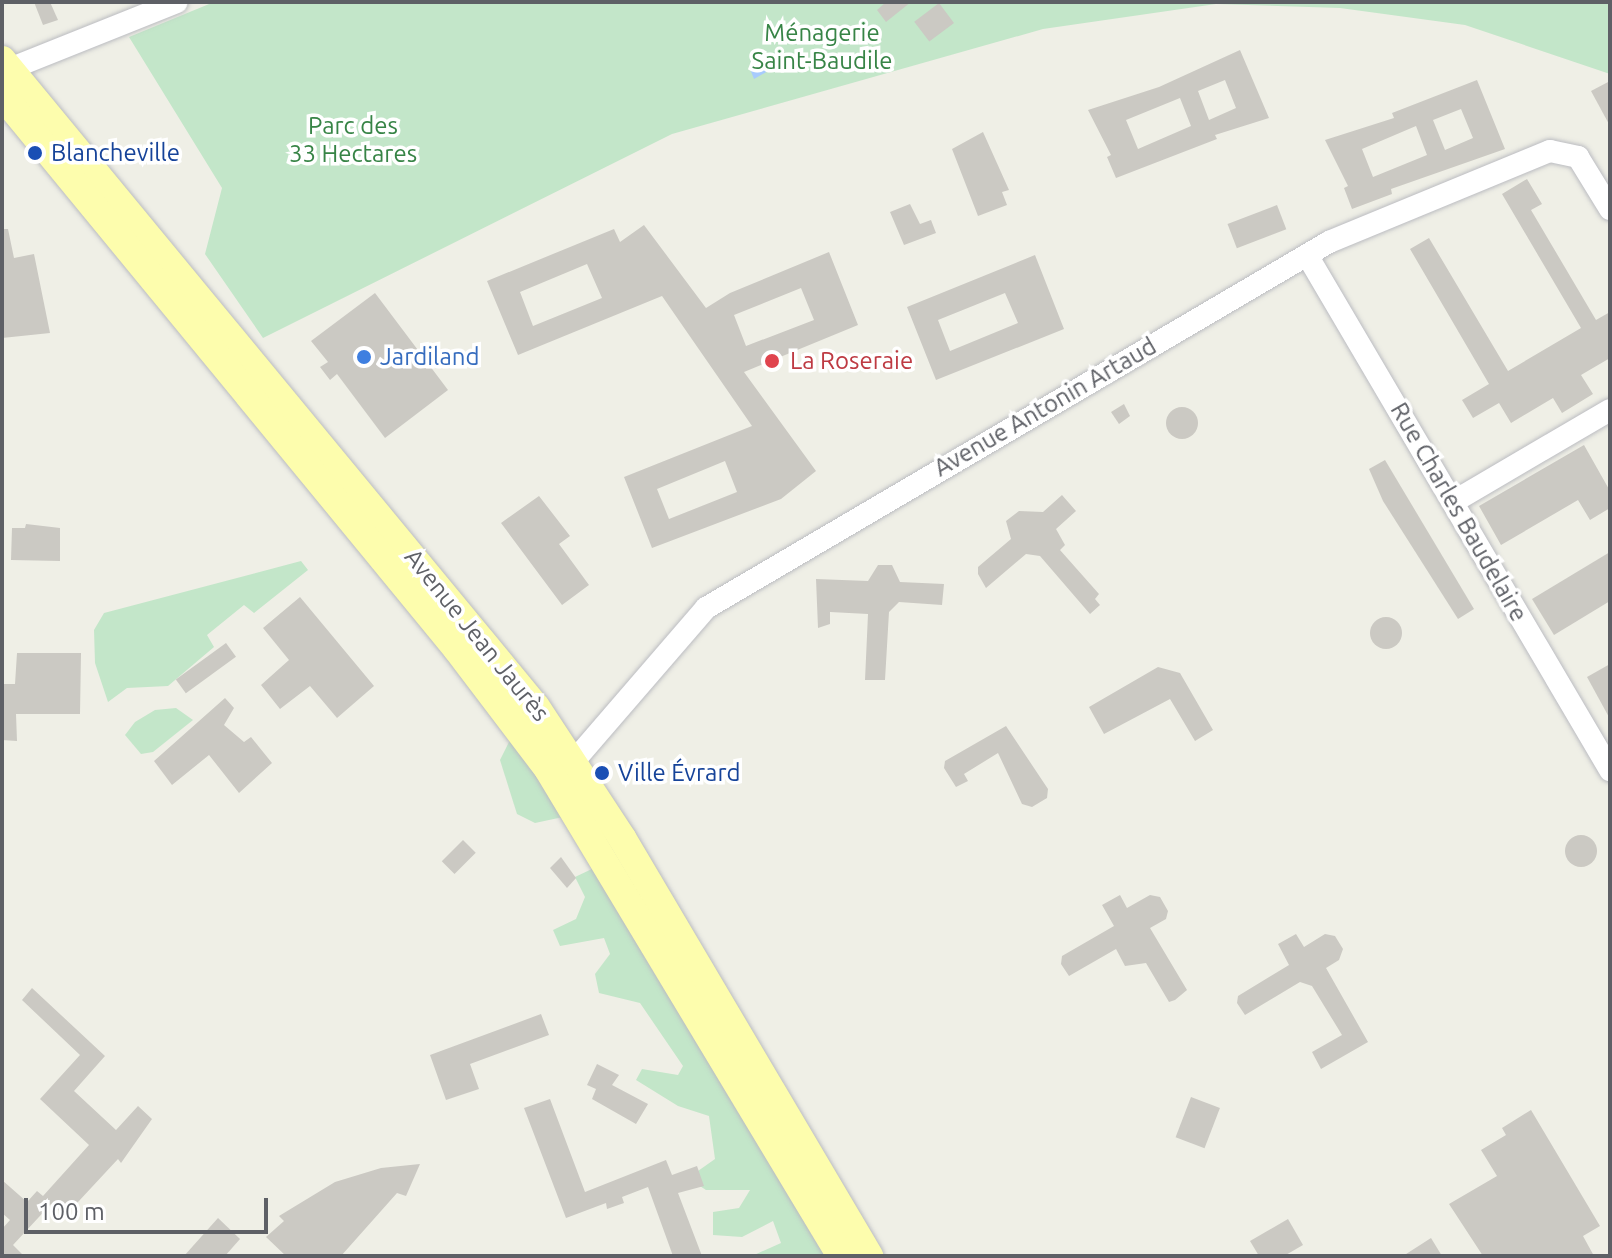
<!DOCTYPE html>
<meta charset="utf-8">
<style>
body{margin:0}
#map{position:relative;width:1612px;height:1258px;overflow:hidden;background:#efefe6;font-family:Ubuntu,sans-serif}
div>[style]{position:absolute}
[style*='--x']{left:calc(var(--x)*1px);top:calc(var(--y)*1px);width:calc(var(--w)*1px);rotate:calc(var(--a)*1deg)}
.green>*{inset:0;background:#c3e6c9}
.water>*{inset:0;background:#a8cbfd}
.building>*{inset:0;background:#cbc9c3;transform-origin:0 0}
.round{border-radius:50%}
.roads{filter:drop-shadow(0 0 2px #bbbcc1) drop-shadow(0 0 2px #bbbcc1)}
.minor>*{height:22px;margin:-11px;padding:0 11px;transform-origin:11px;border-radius:11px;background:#fff}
.major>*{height:28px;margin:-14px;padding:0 14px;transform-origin:14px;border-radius:14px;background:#fdfdad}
.dots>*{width:22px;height:22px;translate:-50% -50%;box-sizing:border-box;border:4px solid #fff;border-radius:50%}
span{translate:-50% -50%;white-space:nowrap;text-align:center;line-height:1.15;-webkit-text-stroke:7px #fff;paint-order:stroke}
.park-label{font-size:24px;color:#378446}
.transit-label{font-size:24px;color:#164399}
.left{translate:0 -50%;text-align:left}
.shop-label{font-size:24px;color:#366cbe}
.health-label{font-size:24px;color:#be3a42}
.street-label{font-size:24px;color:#5e6066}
.frame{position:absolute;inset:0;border:4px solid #5e6066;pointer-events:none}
.scale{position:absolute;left:24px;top:1198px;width:244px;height:36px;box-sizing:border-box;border:4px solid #5e6066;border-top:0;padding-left:10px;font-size:24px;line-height:28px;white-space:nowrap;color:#5e6066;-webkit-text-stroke:6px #fff;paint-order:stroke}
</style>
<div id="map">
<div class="green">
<i style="clip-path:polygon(214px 2px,1610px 2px,1610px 74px,1465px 25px,1340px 8px,1216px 4px,1043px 29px,672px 134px,263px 338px,205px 254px,222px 188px,129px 37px)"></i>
<i style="clip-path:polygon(301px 561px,308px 570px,254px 613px,244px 605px,207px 635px,214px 647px,168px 686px,127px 688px,108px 702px,95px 663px,94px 630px,104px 613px)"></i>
<i style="clip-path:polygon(176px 708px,193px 720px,153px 752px,141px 754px,125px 735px,135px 722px,155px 710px)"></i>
<i style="clip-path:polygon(511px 738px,563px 817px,535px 823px,517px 814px,500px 760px)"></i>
<i style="clip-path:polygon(594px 868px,826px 1256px,752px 1256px,781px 1243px,773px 1221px,742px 1237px,713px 1235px,713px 1212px,739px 1208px,750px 1190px,706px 1190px,688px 1178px,715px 1159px,709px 1116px,678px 1106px,636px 1080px,642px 1069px,678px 1075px,683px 1066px,640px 1003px,599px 993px,595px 974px,610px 954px,604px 938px,560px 946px,553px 930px,576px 919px,585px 897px,575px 877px)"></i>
</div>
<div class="water">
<i style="clip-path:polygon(776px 53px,780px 64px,754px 79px,750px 69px)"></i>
</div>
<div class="building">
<i style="clip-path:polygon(34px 2px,50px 2px,58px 20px,43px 25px)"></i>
<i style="clip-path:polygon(886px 2px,911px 2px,886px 22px,877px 10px)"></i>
<i style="left:939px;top:3px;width:25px;height:31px;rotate:53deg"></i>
<i style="clip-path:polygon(evenodd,1240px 50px,1269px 118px,1215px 135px,1217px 139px,1116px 178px,1107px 157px,1111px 155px,1088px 110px,1159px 87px,1240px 50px,1225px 80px,1236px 108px,1209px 120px,1198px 91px,1225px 80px,1240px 50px,1180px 98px,1191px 126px,1138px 149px,1126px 120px,1180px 98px)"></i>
<i style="clip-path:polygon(evenodd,1477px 80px,1505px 149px,1391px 189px,1392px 194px,1352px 209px,1344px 188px,1348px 186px,1325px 140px,1394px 118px,1392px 113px,1477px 80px,1461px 109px,1473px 138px,1445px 150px,1433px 120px,1461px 109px,1477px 80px,1416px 126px,1427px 155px,1373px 177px,1362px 149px,1416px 126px)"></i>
<i style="clip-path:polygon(1610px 81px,1610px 126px,1591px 91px)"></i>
<i style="clip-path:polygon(983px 132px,1009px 190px,1002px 192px,1007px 205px,978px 216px,952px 149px)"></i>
<i style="clip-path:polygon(1527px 179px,1542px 204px,1531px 210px,1596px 320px,1610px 312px,1610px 358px,1581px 375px,1593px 394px,1562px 413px,1553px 398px,1511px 423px,1499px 403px,1473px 418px,1462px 400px,1489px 384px,1410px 249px,1429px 238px,1508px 371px,1581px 328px,1502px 194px)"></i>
<i style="clip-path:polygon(910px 204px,920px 224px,931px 220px,936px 233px,904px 245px,890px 212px)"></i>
<i style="left:1277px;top:205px;width:26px;height:53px;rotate:69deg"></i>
<i style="clip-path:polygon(evenodd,644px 225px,706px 308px,730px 293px,829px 252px,858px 325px,744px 372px,816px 471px,781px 499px,652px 548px,624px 477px,752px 426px,662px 296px,518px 355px,487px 281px,614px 229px,620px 242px,644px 225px,587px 264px,602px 298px,533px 326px,520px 292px,587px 264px,644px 225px,801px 288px,814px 320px,746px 346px,734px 315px,801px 288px,644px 225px,725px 461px,737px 492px,669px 519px,657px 489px,725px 461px)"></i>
<i style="clip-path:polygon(2px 229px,8px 229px,14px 258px,34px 254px,50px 333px,2px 338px)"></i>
<i style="clip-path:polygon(evenodd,1035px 255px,1064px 329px,936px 380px,907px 307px,1035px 255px,1005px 293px,1018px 323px,950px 351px,938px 320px,1005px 293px)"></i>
<i style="clip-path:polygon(375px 293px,448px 390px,385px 438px,337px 374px,330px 380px,320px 367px,328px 362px,311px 341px)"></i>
<i style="clip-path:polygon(1124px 404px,1130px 416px,1119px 424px,1111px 412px)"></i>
<i class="round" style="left:1166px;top:407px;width:32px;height:32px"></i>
<i style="clip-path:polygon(1584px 445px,1610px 491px,1610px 508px,1590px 520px,1578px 500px,1501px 545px,1479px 506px)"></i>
<i style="clip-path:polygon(1385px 460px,1474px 609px,1458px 619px,1383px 501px,1369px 469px)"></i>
<i style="clip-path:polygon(1062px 495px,1076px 511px,1056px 529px,1065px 545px,1060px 550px,1099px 594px,1095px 599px,1100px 605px,1090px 614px,1040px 556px,1026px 554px,986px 588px,978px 574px,978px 567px,1011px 539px,1006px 521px,1019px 511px,1043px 512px)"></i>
<i style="clip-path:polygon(539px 496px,570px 536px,559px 544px,589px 585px,562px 605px,501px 523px)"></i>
<i style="clip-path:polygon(26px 524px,60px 528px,60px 561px,11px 560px,12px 528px,25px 528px)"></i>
<i style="clip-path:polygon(1610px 552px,1610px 601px,1554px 635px,1532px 599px)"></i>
<i style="clip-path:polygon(878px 565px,892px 565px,900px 582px,944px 584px,942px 605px,899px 602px,889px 612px,885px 680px,865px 680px,868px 614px,830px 612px,830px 624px,818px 628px,816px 579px,868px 581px)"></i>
<i style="clip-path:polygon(300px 597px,374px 686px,337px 718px,310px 686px,280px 709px,261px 685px,289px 660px,263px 628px)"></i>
<i class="round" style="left:1370px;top:617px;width:32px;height:32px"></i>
<i style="left:226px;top:643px;width:17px;height:62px;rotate:54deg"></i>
<i style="clip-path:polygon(17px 653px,81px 653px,80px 714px,16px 714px,17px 741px,2px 740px,2px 684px,15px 684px)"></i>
<i style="clip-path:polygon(1610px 664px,1610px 719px,1587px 677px)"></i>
<i style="clip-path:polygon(1158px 667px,1180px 673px,1213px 730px,1195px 741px,1170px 699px,1104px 734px,1089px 707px)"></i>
<i style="clip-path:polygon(225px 698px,234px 708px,224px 725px,244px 742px,251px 737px,272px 763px,239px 793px,209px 755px,172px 785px,154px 761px)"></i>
<i style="clip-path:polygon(1006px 726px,1048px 789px,1047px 798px,1032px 807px,1022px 804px,998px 753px,964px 774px,968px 781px,956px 787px,944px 768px,945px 761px)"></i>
<i class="round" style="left:1565px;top:835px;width:32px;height:32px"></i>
<i style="left:463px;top:840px;width:18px;height:30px;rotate:45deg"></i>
<i style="clip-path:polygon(561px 857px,576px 878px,567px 888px,550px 868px)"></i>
<i style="clip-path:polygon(1120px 895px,1127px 908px,1150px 895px,1160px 897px,1168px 911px,1166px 919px,1150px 928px,1187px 990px,1175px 1000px,1169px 1002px,1146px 963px,1125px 966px,1116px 949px,1069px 976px,1061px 964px,1062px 956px,1114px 926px,1102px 905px)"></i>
<i style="clip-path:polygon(1296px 934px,1304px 947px,1325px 934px,1335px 936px,1343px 949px,1339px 960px,1326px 968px,1368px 1042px,1321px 1069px,1312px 1052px,1342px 1035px,1312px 986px,1300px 982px,1245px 1015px,1237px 1003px,1238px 996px,1289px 965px,1278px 944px)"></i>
<i style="clip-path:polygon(32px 988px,105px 1056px,74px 1091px,116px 1130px,138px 1106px,152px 1119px,121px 1163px,118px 1159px,65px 1216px,51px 1204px,13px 1245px,24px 1256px,2px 1256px,2px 1229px,10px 1220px,2px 1213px,2px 1180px,27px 1202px,37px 1191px,43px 1196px,89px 1145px,40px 1099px,80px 1055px,22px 1000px)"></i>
<i style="clip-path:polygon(541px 1014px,549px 1035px,470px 1064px,479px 1089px,446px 1100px,430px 1055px)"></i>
<i style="clip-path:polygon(597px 1064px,619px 1075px,612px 1085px,648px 1104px,636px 1124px,592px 1099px,596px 1089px,587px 1085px)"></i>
<i style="left:1191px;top:1097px;width:31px;height:43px;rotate:21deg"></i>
<i style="clip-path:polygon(550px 1099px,585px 1192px,666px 1160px,672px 1175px,697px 1166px,704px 1186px,678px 1193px,702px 1256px,673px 1256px,648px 1187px,622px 1197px,624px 1203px,607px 1209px,606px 1203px,566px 1218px,524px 1108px)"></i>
<i style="clip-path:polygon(1531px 1110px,1600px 1226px,1583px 1236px,1594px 1256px,1483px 1256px,1449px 1204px,1497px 1176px,1481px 1150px,1506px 1135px,1502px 1128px)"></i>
<i style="clip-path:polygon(420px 1164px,406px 1196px,397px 1193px,341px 1256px,286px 1256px,266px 1237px,284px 1221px,279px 1216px,335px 1182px,381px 1168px)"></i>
<i style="clip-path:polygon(218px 1218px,240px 1239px,225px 1256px,184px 1256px)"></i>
<i style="clip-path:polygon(1288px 1219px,1303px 1245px,1284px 1256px,1259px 1256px,1250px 1241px)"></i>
<i style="clip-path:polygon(1431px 1238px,1442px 1256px,1403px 1256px)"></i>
</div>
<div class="roads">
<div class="minor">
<i style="--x:2;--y:72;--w:188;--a:-21.8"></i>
<i style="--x:1307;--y:255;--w:598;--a:59.53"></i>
<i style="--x:1453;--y:502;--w:182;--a:-30.4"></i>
<i style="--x:574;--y:761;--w:202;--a:-49.2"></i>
<i style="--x:706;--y:608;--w:723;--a:-30.43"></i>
<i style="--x:1329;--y:242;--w:239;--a:-22.4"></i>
<i style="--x:1550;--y:151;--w:29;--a:12"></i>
<i style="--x:1578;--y:157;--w:61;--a:58.4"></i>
</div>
<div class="major">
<i style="--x:2;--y:60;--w:839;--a:50.47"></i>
<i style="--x:536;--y:707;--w:157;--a:56.7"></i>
<i style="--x:622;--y:838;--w:486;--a:59.4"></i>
<i style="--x:2;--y:95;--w:717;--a:50.6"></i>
<i style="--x:457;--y:649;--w:151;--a:52.8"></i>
<i style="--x:548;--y:769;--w:568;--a:58.97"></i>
</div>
</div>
<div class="dots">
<i style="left:35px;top:153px;background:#1a4fb4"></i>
<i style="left:364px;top:357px;background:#3f7fe0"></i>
<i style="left:772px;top:361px;background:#e0444e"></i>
<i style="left:602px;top:773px;background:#1a4fb4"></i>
</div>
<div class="park-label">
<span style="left:822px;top:47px">Ménagerie<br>Saint-Baudile</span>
<span style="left:353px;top:140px">Parc des<br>33 Hectares</span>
</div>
<div class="transit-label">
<span class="left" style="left:51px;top:153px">Blancheville</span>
<span class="left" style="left:618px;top:773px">Ville Évrard</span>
</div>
<div class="shop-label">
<span class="left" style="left:380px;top:357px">Jardiland</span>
</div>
<div class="health-label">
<span class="left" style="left:790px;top:361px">La Roseraie</span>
</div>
<div class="street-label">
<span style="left:1045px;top:407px;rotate:-30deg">Avenue Antonin Artaud</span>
<span style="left:1459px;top:512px;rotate:60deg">Rue Charles Baudelaire</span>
<span style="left:477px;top:635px;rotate:51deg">Avenue Jean Jaurès</span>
</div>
<div class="frame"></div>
<div class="scale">100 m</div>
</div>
